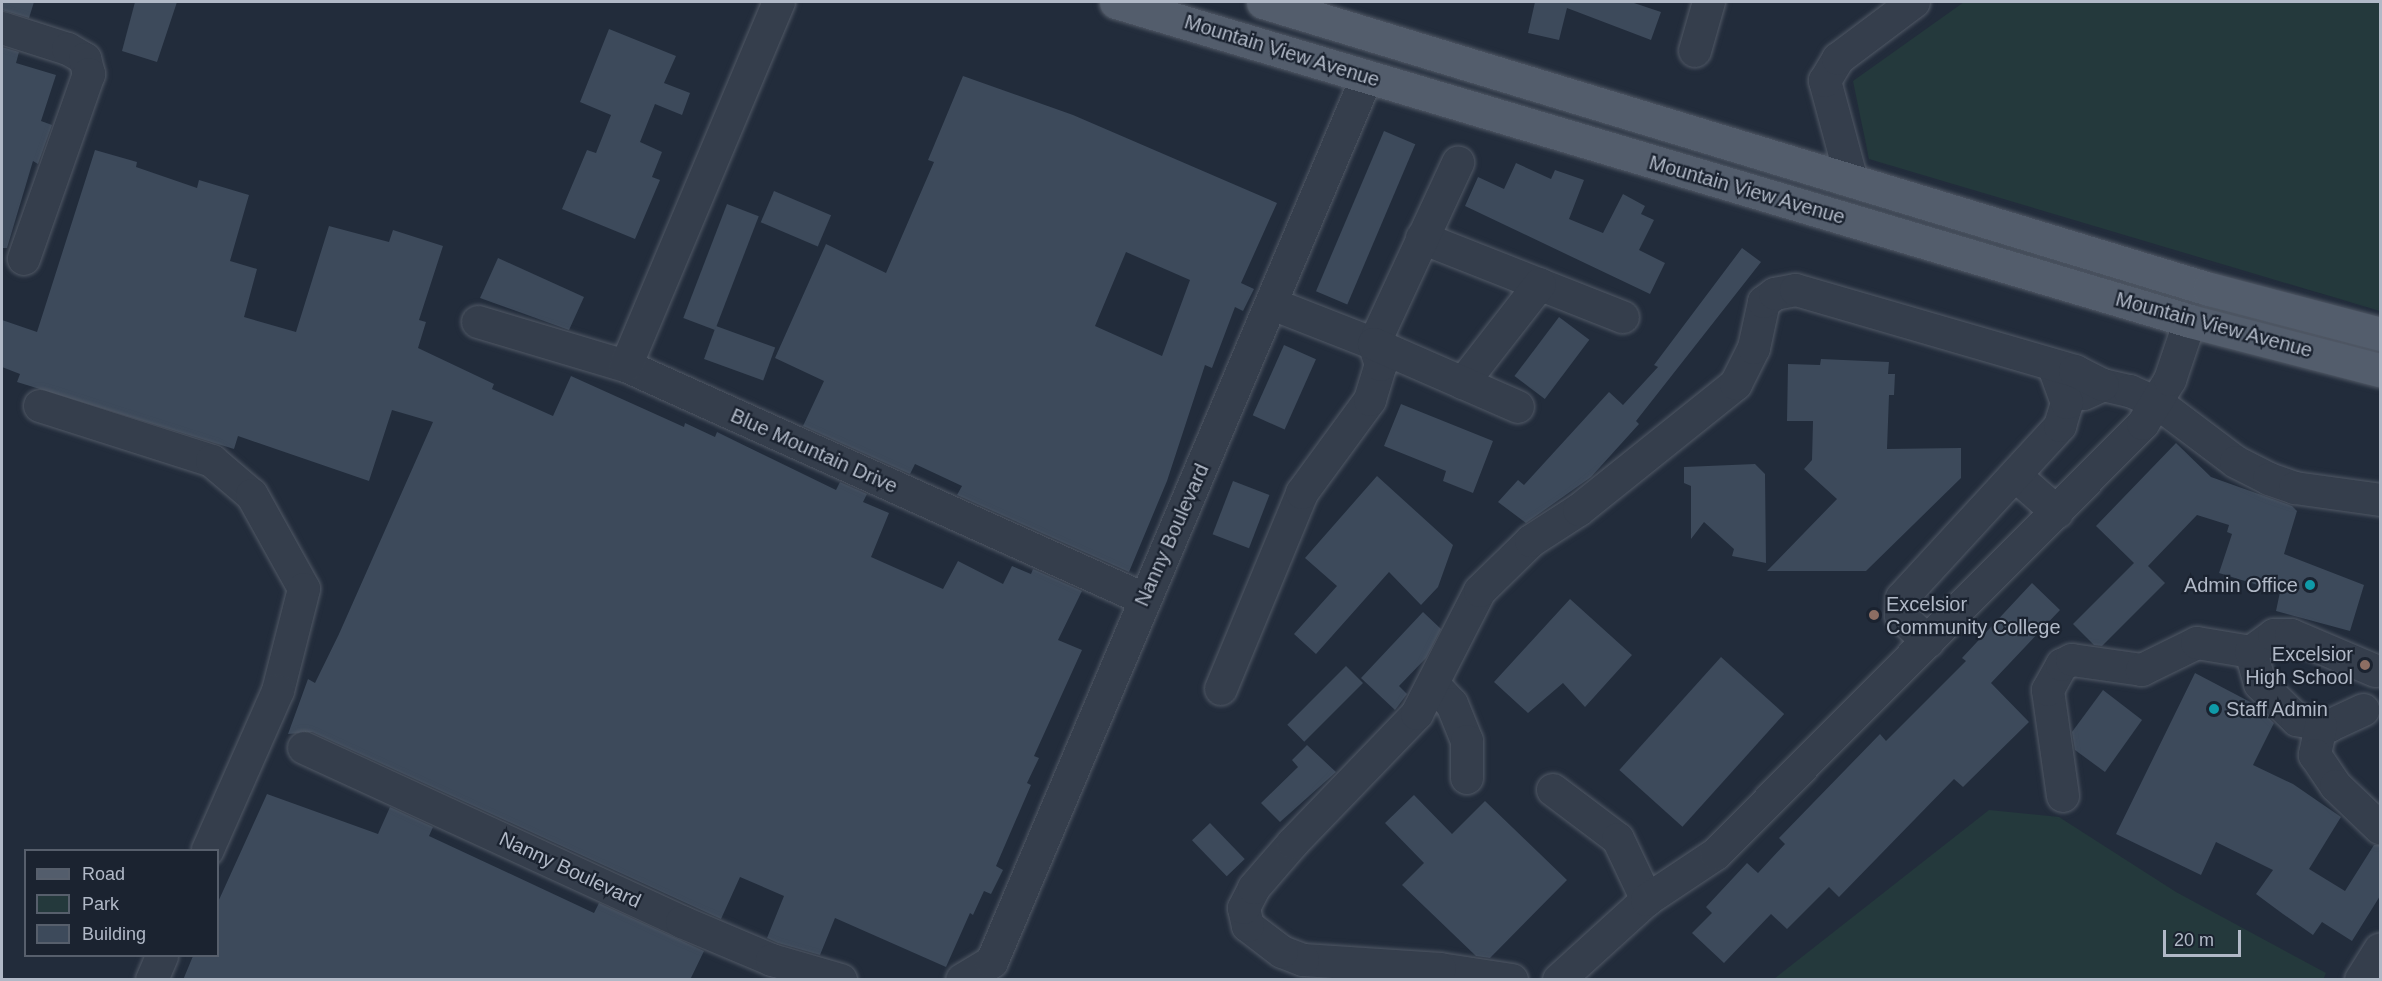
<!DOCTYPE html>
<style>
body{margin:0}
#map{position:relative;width:2382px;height:981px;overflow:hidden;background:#222c3b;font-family:Arial,sans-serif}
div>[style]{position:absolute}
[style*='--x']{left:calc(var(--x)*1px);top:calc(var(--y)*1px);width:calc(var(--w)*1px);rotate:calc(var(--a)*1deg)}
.green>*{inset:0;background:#24393c}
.building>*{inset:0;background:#3d4a5b;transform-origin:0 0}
.roads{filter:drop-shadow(0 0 2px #515966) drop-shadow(0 0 2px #515966)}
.minor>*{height:32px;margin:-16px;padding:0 16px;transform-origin:16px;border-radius:16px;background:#353e4c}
.major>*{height:33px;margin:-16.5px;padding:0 16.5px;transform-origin:16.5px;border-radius:16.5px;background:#535d6c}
.dots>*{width:16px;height:16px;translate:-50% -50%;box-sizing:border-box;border:3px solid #1b2330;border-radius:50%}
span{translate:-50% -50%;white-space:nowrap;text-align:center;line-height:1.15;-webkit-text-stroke:4.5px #1b2330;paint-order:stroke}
.street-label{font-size:20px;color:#b1b9c7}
.poi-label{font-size:20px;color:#b1b9c7}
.right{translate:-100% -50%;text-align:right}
.left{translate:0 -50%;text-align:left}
.frame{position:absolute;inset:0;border:3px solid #b1b9c7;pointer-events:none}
.legend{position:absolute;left:24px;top:849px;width:195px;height:108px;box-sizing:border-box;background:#1b2330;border:2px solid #575f6c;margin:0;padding:8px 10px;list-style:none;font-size:18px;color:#b1b9c7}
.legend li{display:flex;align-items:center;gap:12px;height:30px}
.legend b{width:30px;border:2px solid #575f6c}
.scale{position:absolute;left:2163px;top:930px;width:78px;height:27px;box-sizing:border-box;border:3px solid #b1b9c7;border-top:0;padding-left:8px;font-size:18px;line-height:21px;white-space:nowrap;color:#b1b9c7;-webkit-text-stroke:4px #1b2330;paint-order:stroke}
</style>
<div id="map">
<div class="green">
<i style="clip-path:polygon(1964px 2px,2380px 2px,2380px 311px,1869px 159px,1853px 81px)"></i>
<i style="clip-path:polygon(1989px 810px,2059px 817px,2176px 892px,2326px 973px,2323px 980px,1774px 979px)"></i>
</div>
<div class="building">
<i style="clip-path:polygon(2px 2px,34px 2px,29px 18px,2px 10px)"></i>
<i style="clip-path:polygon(135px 2px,177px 2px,157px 62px,122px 51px)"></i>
<i style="clip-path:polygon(1535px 2px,1631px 2px,1661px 12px,1651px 40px,1567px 8px,1559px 40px,1528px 33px)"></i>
<i style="clip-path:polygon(609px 29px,676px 56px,664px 83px,690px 93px,682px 115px,655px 104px,640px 142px,662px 152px,652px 177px,660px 180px,635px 239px,562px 209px,587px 150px,596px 153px,611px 115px,580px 102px)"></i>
<i style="clip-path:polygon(2px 47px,19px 52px,16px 63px,56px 75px,41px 121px,52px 125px,38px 164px,33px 161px,7px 248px,2px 248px)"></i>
<i style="clip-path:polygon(evenodd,963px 76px,1073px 115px,1277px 203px,1241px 283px,1254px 289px,1243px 311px,1235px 307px,1212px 368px,1205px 365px,1167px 481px,1129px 572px,957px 495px,962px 486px,915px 464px,910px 474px,803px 426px,824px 381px,775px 358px,826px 244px,886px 273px,934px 162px,928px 160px,963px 76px,1126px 252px,1190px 280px,1162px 356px,1095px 326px,1126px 252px)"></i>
<i style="left:1384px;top:131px;width:34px;height:174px;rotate:23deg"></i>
<i style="clip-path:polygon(95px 150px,137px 162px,136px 167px,197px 188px,199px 180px,249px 195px,230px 261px,257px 269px,244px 317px,296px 332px,329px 226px,389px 242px,393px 230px,443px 246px,419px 320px,426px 322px,418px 348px,494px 384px,492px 389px,553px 416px,571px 376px,684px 427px,685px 423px,715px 437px,717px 432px,836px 490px,840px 482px,867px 494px,863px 502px,889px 513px,871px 557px,943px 589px,958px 561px,1003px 584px,1012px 566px,1031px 574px,1033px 569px,1082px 591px,1058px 640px,1082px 650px,1034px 756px,1039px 758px,1027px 783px,1031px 785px,996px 866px,1003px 870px,991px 894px,984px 891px,973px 915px,970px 913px,946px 967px,835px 918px,820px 955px,778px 943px,767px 938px,784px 896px,740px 877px,721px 919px,312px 732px,288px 734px,308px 679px,315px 683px,339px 634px,433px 422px,392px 410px,369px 481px,238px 436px,234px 449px,17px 382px,20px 374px,2px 367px,2px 320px,37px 332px)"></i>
<i style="clip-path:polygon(1516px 163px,1551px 179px,1555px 170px,1584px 180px,1569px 219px,1603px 233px,1623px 194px,1645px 206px,1641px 214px,1654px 220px,1639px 250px,1665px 263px,1650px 294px,1465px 206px,1478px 177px,1504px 189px)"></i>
<i style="left:774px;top:191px;width:62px;height:34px;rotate:23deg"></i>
<i style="left:727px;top:204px;width:34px;height:122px;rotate:21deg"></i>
<i style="clip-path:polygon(1742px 248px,1761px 262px,1636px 421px,1639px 424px,1591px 477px,1526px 523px,1498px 502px,1518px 480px,1524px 485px,1609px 392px,1623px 405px,1658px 367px,1654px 365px)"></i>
<i style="clip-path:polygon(498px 258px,584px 297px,569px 330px,480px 298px)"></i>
<i style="left:1559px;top:317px;width:38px;height:74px;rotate:37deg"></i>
<i style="left:716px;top:326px;width:63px;height:35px;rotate:20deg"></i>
<i style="left:1284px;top:345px;width:35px;height:77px;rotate:24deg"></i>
<i style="clip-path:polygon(1821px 359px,1889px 362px,1888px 374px,1895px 374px,1894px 395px,1889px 395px,1887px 449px,1961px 448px,1961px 478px,1866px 571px,1767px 571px,1837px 499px,1804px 469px,1812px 460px,1813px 421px,1787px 421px,1788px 364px,1820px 365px)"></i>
<i style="clip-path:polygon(1401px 404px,1493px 441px,1473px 493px,1443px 481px,1446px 471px,1384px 446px)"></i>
<i style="clip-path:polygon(2176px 443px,2211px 477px,2292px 506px,2297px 511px,2284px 554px,2364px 585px,2350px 631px,2276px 611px,2280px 592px,2219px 573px,2232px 534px,2227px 532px,2229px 525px,2197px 515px,2148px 566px,2165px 583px,2102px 646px,2094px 645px,2073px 624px,2134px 563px,2096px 526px)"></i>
<i style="clip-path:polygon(1755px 464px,1765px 474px,1766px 563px,1732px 556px,1734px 549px,1704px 522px,1691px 539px,1691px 486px,1684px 483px,1684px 467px)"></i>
<i style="clip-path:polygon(1377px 476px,1453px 545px,1438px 587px,1421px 605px,1389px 572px,1316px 654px,1294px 634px,1337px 586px,1305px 558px)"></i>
<i style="left:1233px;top:481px;width:39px;height:57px;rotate:21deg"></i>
<i style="clip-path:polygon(2032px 583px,2060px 610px,1991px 683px,2029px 722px,1963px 787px,1954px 779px,1839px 897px,1829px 887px,1787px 929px,1771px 914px,1724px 963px,1692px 933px,1712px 913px,1706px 907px,1747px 863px,1758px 873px,1785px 844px,1779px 838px,1880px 734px,1886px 741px,1966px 661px,1962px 658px)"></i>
<i style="clip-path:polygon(1570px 599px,1632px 655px,1585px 707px,1563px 683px,1528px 713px,1494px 682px)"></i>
<i style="clip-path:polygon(1423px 612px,1441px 629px,1426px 658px,1399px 686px,1407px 694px,1395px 710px,1361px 678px)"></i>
<i style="left:1721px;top:657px;width:85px;height:152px;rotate:42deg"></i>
<i style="left:1346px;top:666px;width:24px;height:83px;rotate:45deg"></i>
<i style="clip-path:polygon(2195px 673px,2254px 704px,2274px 723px,2253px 765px,2293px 784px,2341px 817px,2309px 869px,2345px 891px,2374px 845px,2380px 845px,2380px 896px,2352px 941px,2322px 922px,2313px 935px,2283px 914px,2256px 894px,2273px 870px,2216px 842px,2201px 875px,2116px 834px)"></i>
<i style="clip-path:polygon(2103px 690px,2142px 720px,2105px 772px,2075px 750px,2072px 732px)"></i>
<i style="clip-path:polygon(1307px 745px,1336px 772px,1280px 822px,1261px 803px,1298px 767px,1292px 760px)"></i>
<i style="clip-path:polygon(267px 794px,378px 834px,390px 807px,433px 827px,429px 836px,594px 913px,599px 903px,704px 951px,690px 980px,183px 980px,193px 956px,218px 956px,218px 902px)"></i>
<i style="clip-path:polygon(1414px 795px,1452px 834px,1485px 801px,1567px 880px,1490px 958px,1476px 956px,1402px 885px,1424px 863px,1385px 823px)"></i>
<i style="left:1210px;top:823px;width:50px;height:25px;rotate:46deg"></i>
</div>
<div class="roads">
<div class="minor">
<i style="--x:2;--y:28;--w:69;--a:17.7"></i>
<i style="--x:68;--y:49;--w:20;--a:30"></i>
<i style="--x:85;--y:59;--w:16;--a:75"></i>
<i style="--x:89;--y:74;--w:196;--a:109.4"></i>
<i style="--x:1695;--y:51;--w:51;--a:-74.1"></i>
<i style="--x:1852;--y:181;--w:104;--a:-105.1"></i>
<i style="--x:1825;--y:81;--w:26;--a:-59"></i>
<i style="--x:1838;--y:59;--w:95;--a:-36.9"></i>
<i style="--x:1422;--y:238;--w:216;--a:21.5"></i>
<i style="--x:1272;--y:304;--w:110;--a:21.4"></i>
<i style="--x:1374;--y:344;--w:200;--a:-65.1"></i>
<i style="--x:478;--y:322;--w:154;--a:16.6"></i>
<i style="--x:626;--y:366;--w:568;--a:24.22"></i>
<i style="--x:626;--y:366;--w:395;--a:-67.2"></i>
<i style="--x:1463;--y:383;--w:125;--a:-52.1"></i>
<i style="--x:2084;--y:394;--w:21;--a:-25"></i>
<i style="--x:2103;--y:385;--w:28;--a:13"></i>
<i style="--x:2130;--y:391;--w:32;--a:24"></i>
<i style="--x:2159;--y:404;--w:96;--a:37"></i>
<i style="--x:2236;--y:462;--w:37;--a:27"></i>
<i style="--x:2269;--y:479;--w:28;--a:19"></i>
<i style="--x:2295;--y:488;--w:86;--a:8"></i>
<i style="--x:40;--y:406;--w:181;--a:17.7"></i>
<i style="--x:212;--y:461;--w:52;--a:40.4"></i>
<i style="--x:252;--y:495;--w:107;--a:61"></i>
<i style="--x:304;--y:589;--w:105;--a:104.3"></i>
<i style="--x:278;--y:691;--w:174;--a:113.8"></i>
<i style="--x:2016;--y:476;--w:55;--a:41.3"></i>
<i style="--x:1928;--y:642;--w:37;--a:-136"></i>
<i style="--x:1901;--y:616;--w:18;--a:-87"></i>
<i style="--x:1902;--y:598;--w:234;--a:-47.4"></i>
<i style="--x:2060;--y:426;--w:24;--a:-73"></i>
<i style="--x:2067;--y:403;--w:37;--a:-110"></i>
<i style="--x:2251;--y:652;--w:33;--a:74"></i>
<i style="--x:2260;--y:684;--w:52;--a:44.2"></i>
<i style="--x:2297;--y:720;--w:33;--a:11"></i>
<i style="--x:2329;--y:726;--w:38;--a:-25"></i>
<i style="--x:1434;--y:685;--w:26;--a:47"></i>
<i style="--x:1452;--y:704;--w:40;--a:68"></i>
<i style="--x:1467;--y:741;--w:37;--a:90"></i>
<i style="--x:1221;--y:689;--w:212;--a:-67.5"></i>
<i style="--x:1302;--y:493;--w:115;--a:-53.8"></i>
<i style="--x:1370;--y:400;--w:37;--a:-73"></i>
<i style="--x:1381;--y:365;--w:22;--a:-108"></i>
<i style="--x:1374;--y:344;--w:157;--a:23.6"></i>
<i style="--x:2321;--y:726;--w:30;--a:102"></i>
<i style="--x:2315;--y:755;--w:37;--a:56"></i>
<i style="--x:2336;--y:786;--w:61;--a:43.7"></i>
<i style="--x:304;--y:748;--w:416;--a:24.7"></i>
<i style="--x:682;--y:922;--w:98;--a:22.9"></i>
<i style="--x:772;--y:960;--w:72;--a:16.2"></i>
<i style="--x:1553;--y:790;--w:81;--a:37"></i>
<i style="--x:1618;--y:839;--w:68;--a:64.6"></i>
<i style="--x:2063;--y:796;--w:107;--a:-98.1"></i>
<i style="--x:2048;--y:690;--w:29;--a:-61"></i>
<i style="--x:2062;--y:665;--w:11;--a:-27"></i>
<i style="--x:2072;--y:660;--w:71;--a:8.1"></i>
<i style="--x:2142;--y:670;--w:61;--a:-26.1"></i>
<i style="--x:2197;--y:643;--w:55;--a:9.5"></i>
<i style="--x:2251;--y:652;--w:29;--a:-36"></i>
<i style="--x:2274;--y:635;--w:17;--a:0"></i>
<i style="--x:2291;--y:635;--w:92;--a:23"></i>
<i style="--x:152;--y:980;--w:26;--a:-67"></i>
<i style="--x:962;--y:980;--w:35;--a:-31"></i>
<i style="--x:992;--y:962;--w:961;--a:-67.04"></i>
<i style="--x:1512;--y:980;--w:73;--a:-171.3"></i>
<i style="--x:1440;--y:969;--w:137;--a:-176.2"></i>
<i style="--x:1303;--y:960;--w:22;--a:-159"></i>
<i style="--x:1282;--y:952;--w:43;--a:-142.6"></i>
<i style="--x:1248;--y:926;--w:18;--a:-103"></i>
<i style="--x:1244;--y:908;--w:22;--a:-63"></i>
<i style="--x:1254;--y:888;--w:60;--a:-49.1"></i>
<i style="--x:1293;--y:843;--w:179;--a:-46.1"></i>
<i style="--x:1417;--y:714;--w:138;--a:-62.9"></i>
<i style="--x:1480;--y:591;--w:71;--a:-44.4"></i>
<i style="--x:1531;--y:541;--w:57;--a:-32.9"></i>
<i style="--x:1579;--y:510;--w:201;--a:-38.7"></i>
<i style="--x:1736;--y:384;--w:40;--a:-63.4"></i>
<i style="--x:1754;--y:348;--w:47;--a:-77.7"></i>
<i style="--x:1764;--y:302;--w:14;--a:-36"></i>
<i style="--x:1775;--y:294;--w:21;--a:-11"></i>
<i style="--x:1796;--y:290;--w:291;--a:16.2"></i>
<i style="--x:2075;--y:371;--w:31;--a:27"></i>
<i style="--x:1559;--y:980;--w:119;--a:-42.3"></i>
<i style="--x:1647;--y:900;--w:83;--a:-33.7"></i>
<i style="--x:1716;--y:854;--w:606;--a:-45.2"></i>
<i style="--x:2143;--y:424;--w:52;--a:-58.5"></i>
<i style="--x:2170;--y:380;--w:62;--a:-71.3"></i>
<i style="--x:2361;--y:980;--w:36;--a:-58"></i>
</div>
<div class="major">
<i style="--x:1116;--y:2;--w:1120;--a:16.54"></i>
<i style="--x:2190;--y:321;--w:196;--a:14.5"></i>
<i style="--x:1263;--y:2;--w:989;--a:16.88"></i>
<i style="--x:2209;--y:289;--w:177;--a:14.7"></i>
</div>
</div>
<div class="dots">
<i style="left:2310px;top:585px;background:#0f9aa8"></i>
<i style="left:1874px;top:615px;background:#8d6e63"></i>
<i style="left:2365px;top:665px;background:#8d6e63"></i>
<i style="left:2214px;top:709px;background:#0f9aa8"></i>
</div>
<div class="street-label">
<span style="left:1282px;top:51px;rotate:17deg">Mountain View Avenue</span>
<span style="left:1747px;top:190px;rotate:16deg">Mountain View Avenue</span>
<span style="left:2214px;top:325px;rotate:15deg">Mountain View Avenue</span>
<span style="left:814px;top:451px;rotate:24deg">Blue Mountain Drive</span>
<span style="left:1172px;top:535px;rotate:-66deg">Nanny Boulevard</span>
<span style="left:570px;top:870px;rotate:25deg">Nanny Boulevard</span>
</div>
<div class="poi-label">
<span class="right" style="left:2298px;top:585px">Admin Office</span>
<span class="left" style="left:1886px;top:616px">Excelsior<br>Community College</span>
<span class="right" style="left:2353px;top:666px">Excelsior<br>High School</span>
<span class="left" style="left:2226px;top:709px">Staff Admin</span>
</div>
<div class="frame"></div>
<ul class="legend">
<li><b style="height:8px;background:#535d6c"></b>Road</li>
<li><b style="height:16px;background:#24393c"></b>Park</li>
<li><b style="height:16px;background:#3d4a5b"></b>Building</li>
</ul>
<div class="scale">20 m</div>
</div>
